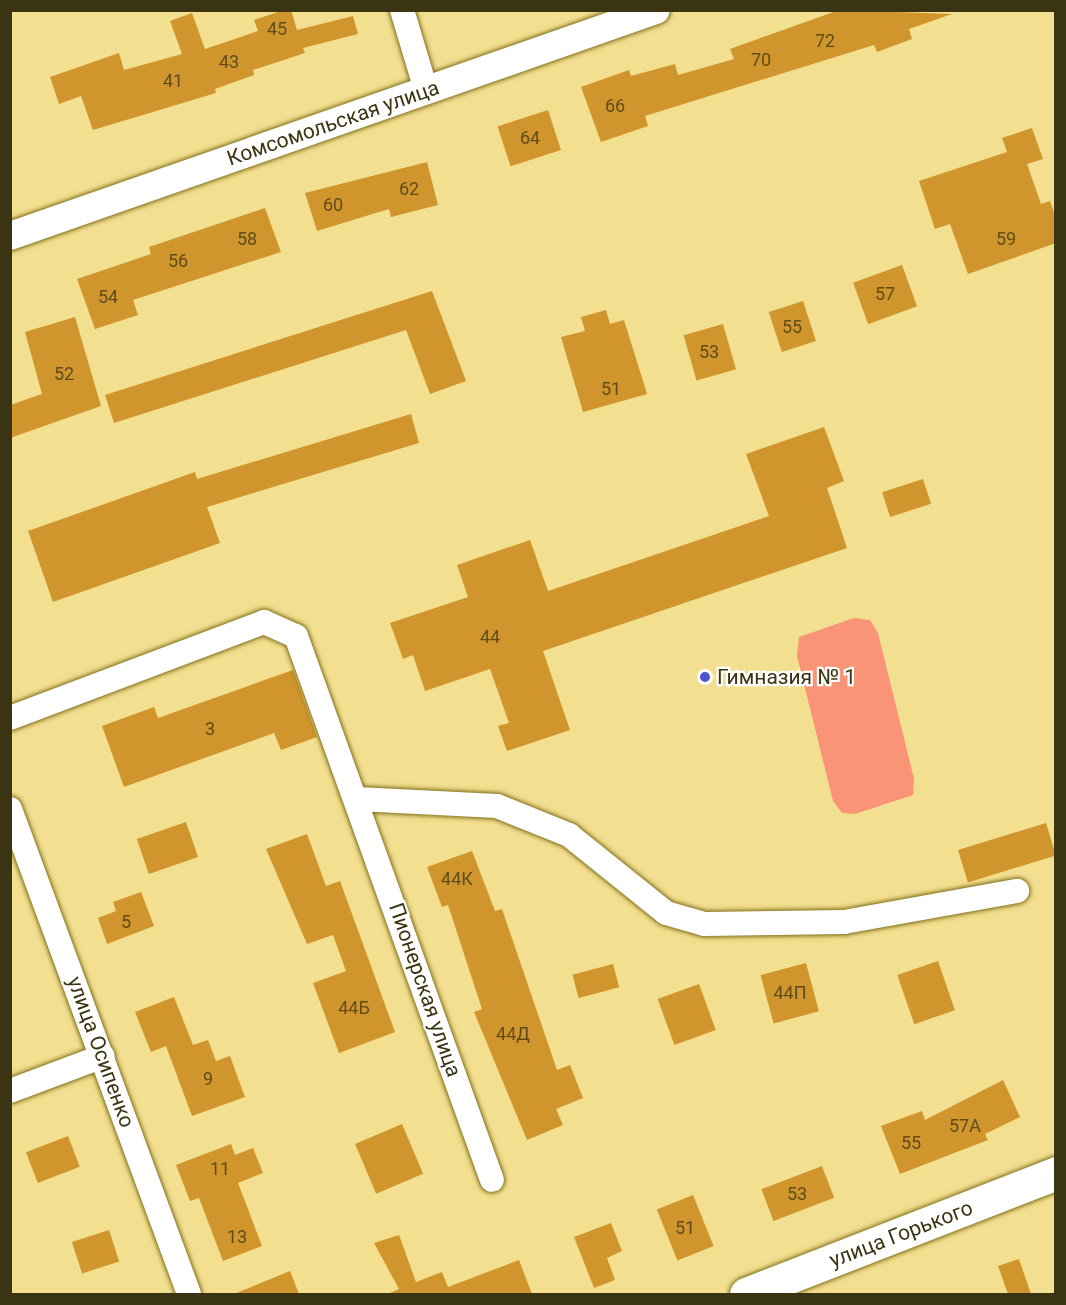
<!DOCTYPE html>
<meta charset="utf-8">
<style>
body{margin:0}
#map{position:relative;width:1066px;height:1305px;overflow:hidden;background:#f2df8f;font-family:Roboto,sans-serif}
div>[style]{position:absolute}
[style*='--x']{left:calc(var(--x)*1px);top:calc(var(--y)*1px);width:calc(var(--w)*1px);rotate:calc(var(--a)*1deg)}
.green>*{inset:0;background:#f99477}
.building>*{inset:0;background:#d0952d;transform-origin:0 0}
.roads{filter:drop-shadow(0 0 2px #82701b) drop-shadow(0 0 2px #82701b)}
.minor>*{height:24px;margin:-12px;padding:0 12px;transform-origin:12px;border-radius:12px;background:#fff}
.tertiary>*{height:28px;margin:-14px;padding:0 14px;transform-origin:14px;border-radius:14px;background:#fff}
.secondary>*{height:33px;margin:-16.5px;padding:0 16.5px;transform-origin:16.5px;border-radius:16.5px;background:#fff}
.dots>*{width:16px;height:16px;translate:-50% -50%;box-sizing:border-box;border:3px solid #fff;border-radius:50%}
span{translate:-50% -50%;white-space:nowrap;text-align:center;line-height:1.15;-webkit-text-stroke:4.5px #fff;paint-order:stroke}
.number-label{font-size:18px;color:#604c19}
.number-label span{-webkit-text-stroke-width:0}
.street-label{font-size:21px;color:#3b3412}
.poi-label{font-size:21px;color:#3b3412}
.left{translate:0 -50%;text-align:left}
.frame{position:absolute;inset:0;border:12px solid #3b3412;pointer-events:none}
</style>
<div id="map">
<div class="green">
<i style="clip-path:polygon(854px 618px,870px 620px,878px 633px,914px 779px,913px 795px,855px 814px,842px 813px,833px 801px,797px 656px,799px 637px)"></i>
</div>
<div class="building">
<i style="clip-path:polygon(284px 10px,291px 10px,297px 30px,353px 16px,358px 34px,303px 48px,305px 53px,253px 70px,254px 75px,215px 89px,216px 93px,93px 130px,81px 96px,59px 104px,50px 77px,119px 53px,124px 70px,182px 54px,170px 21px,192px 13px,205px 49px,258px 31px,254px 20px)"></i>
<i style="clip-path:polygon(839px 10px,952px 14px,909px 29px,912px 39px,877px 52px,874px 45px,645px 116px,648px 126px,601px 142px,581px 87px,629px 70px,631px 76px,675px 64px,678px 75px,734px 59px,730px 49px)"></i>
<i style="left:548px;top:110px;width:42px;height:53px;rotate:72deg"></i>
<i style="clip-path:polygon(1032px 128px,1043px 159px,1027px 164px,1041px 204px,1050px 201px,1056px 218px,1056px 243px,968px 274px,950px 224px,935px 229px,919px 181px,1007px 152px,1002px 138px)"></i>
<i style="clip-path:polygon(427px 162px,438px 205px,391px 217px,389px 209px,317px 231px,305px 193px)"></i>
<i style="clip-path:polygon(265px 208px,281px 252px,133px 300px,138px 315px,95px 329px,77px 279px,151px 254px,149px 247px)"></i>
<i style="left:902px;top:265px;width:44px;height:52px;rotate:70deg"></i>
<i style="clip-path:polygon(432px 291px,466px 381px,430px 394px,406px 330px,114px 423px,105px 395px)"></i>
<i style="left:803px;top:301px;width:42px;height:36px;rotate:72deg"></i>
<i style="clip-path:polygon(606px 310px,610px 324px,624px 320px,647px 394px,583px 412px,561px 337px,585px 331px,581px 317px)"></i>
<i style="clip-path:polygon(75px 317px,101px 406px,10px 438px,10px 405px,42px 394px,25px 332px)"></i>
<i style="left:723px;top:324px;width:47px;height:41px;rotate:74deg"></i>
<i style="clip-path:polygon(411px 414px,419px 443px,207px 507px,220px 543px,53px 602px,28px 531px,195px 472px,197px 479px)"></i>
<i style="clip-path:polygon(824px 427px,844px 481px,827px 488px,847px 548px,543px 651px,570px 730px,507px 751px,498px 726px,509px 723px,490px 669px,425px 691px,413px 655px,403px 659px,390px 623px,468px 597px,457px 565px,530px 540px,548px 591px,769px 516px,746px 454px)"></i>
<i style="left:923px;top:479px;width:26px;height:43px;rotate:72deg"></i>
<i style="clip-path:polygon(293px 670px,317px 737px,281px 750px,274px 733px,124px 787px,102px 726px,154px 707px,158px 718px)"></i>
<i style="left:186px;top:822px;width:37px;height:52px;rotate:71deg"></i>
<i style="left:1046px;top:823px;width:34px;height:92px;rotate:73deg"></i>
<i style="clip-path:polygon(307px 834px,326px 886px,340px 881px,395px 1032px,339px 1053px,313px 983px,346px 971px,333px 935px,307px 944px,266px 849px)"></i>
<i style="clip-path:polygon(472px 851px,495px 911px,502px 909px,557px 1070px,570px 1065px,583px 1098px,556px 1109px,563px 1125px,527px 1140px,474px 1012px,482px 1009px,448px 905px,442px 907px,427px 867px)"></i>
<i style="clip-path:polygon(141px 892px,154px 926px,107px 944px,98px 918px,116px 911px,113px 902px)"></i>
<i style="left:938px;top:961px;width:52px;height:43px;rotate:71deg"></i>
<i style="left:806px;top:963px;width:50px;height:47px;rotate:75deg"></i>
<i style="left:613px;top:964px;width:24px;height:42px;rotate:75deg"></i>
<i style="left:699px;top:984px;width:49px;height:44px;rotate:70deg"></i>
<i style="clip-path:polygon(174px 997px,193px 1045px,208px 1040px,216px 1061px,230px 1056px,245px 1097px,192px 1116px,166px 1046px,151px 1052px,135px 1012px)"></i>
<i style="clip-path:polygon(1003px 1080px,1020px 1117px,985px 1134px,988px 1140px,900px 1174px,881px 1126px,922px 1111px,925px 1120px)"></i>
<i style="left:402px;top:1124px;width:54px;height:51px;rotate:67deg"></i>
<i style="left:68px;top:1136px;width:33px;height:45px;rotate:69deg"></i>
<i style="clip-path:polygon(231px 1144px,235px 1155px,253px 1148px,263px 1173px,238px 1183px,262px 1246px,223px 1261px,199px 1198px,190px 1201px,176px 1165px)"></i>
<i style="left:822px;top:1166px;width:34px;height:65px;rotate:69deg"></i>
<i style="left:693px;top:1195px;width:55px;height:39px;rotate:68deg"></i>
<i style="clip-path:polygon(611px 1223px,622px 1251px,607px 1258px,615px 1280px,594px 1288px,574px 1237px)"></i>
<i style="left:109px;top:1230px;width:33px;height:39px;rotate:72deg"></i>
<i style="clip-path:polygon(399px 1235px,416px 1282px,442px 1272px,448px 1287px,519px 1260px,532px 1294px,388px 1294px,399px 1289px,374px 1243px)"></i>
<i style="clip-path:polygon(1019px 1259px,1031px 1294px,1008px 1294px,998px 1266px)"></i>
<i style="clip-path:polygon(290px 1271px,299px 1294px,234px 1294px)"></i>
</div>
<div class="roads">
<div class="minor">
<i style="--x:402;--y:10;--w:84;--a:73.3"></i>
<i style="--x:10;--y:718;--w:272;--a:-20.7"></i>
<i style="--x:264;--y:622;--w:35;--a:24"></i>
<i style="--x:296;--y:636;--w:578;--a:70.19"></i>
<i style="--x:357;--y:799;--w:140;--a:2.9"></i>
<i style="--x:497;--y:806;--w:78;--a:21.9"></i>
<i style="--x:569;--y:835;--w:124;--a:38.8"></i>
<i style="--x:666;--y:913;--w:40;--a:16"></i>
<i style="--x:704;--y:924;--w:140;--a:-0.8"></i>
<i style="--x:844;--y:922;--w:176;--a:-10.2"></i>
<i style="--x:10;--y:809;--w:517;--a:69.74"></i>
<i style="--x:10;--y:1091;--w:99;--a:-20.6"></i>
</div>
<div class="tertiary">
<i style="--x:10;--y:236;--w:684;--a:-19.28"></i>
</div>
<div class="secondary">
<i style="--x:746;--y:1294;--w:333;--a:-21.3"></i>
</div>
</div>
<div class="dots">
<i style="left:705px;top:677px;background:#5054ca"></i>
</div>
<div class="number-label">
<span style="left:277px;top:29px">45</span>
<span style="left:825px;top:41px">72</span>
<span style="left:761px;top:60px">70</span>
<span style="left:229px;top:62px">43</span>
<span style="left:173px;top:81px">41</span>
<span style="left:615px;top:106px">66</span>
<span style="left:530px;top:138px">64</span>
<span style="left:409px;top:189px">62</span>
<span style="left:333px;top:205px">60</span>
<span style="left:247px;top:239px">58</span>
<span style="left:1006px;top:239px">59</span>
<span style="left:178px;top:261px">56</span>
<span style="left:885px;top:294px">57</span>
<span style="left:108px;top:297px">54</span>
<span style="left:792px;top:327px">55</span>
<span style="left:709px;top:352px">53</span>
<span style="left:64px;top:374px">52</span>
<span style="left:611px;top:389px">51</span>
<span style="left:490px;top:637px">44</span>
<span style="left:210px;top:729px">3</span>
<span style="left:457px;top:879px">44К</span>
<span style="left:126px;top:922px">5</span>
<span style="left:790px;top:993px">44П</span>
<span style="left:354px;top:1008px">44Б</span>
<span style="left:513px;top:1034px">44Д</span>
<span style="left:208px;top:1079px">9</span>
<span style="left:965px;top:1126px">57А</span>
<span style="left:911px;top:1143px">55</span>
<span style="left:220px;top:1169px">11</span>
<span style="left:797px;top:1194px">53</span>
<span style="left:685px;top:1228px">51</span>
<span style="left:237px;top:1237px">13</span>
</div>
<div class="street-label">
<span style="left:333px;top:123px;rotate:-19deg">Комсомольская улица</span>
<span style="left:425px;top:990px;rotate:71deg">Пионерская улица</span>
<span style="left:101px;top:1052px;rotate:70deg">улица Осипенко</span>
<span style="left:901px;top:1234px;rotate:-21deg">улица Горького</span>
</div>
<div class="poi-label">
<span class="left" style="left:717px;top:677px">Гимназия № 1</span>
</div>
<div class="frame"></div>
</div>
